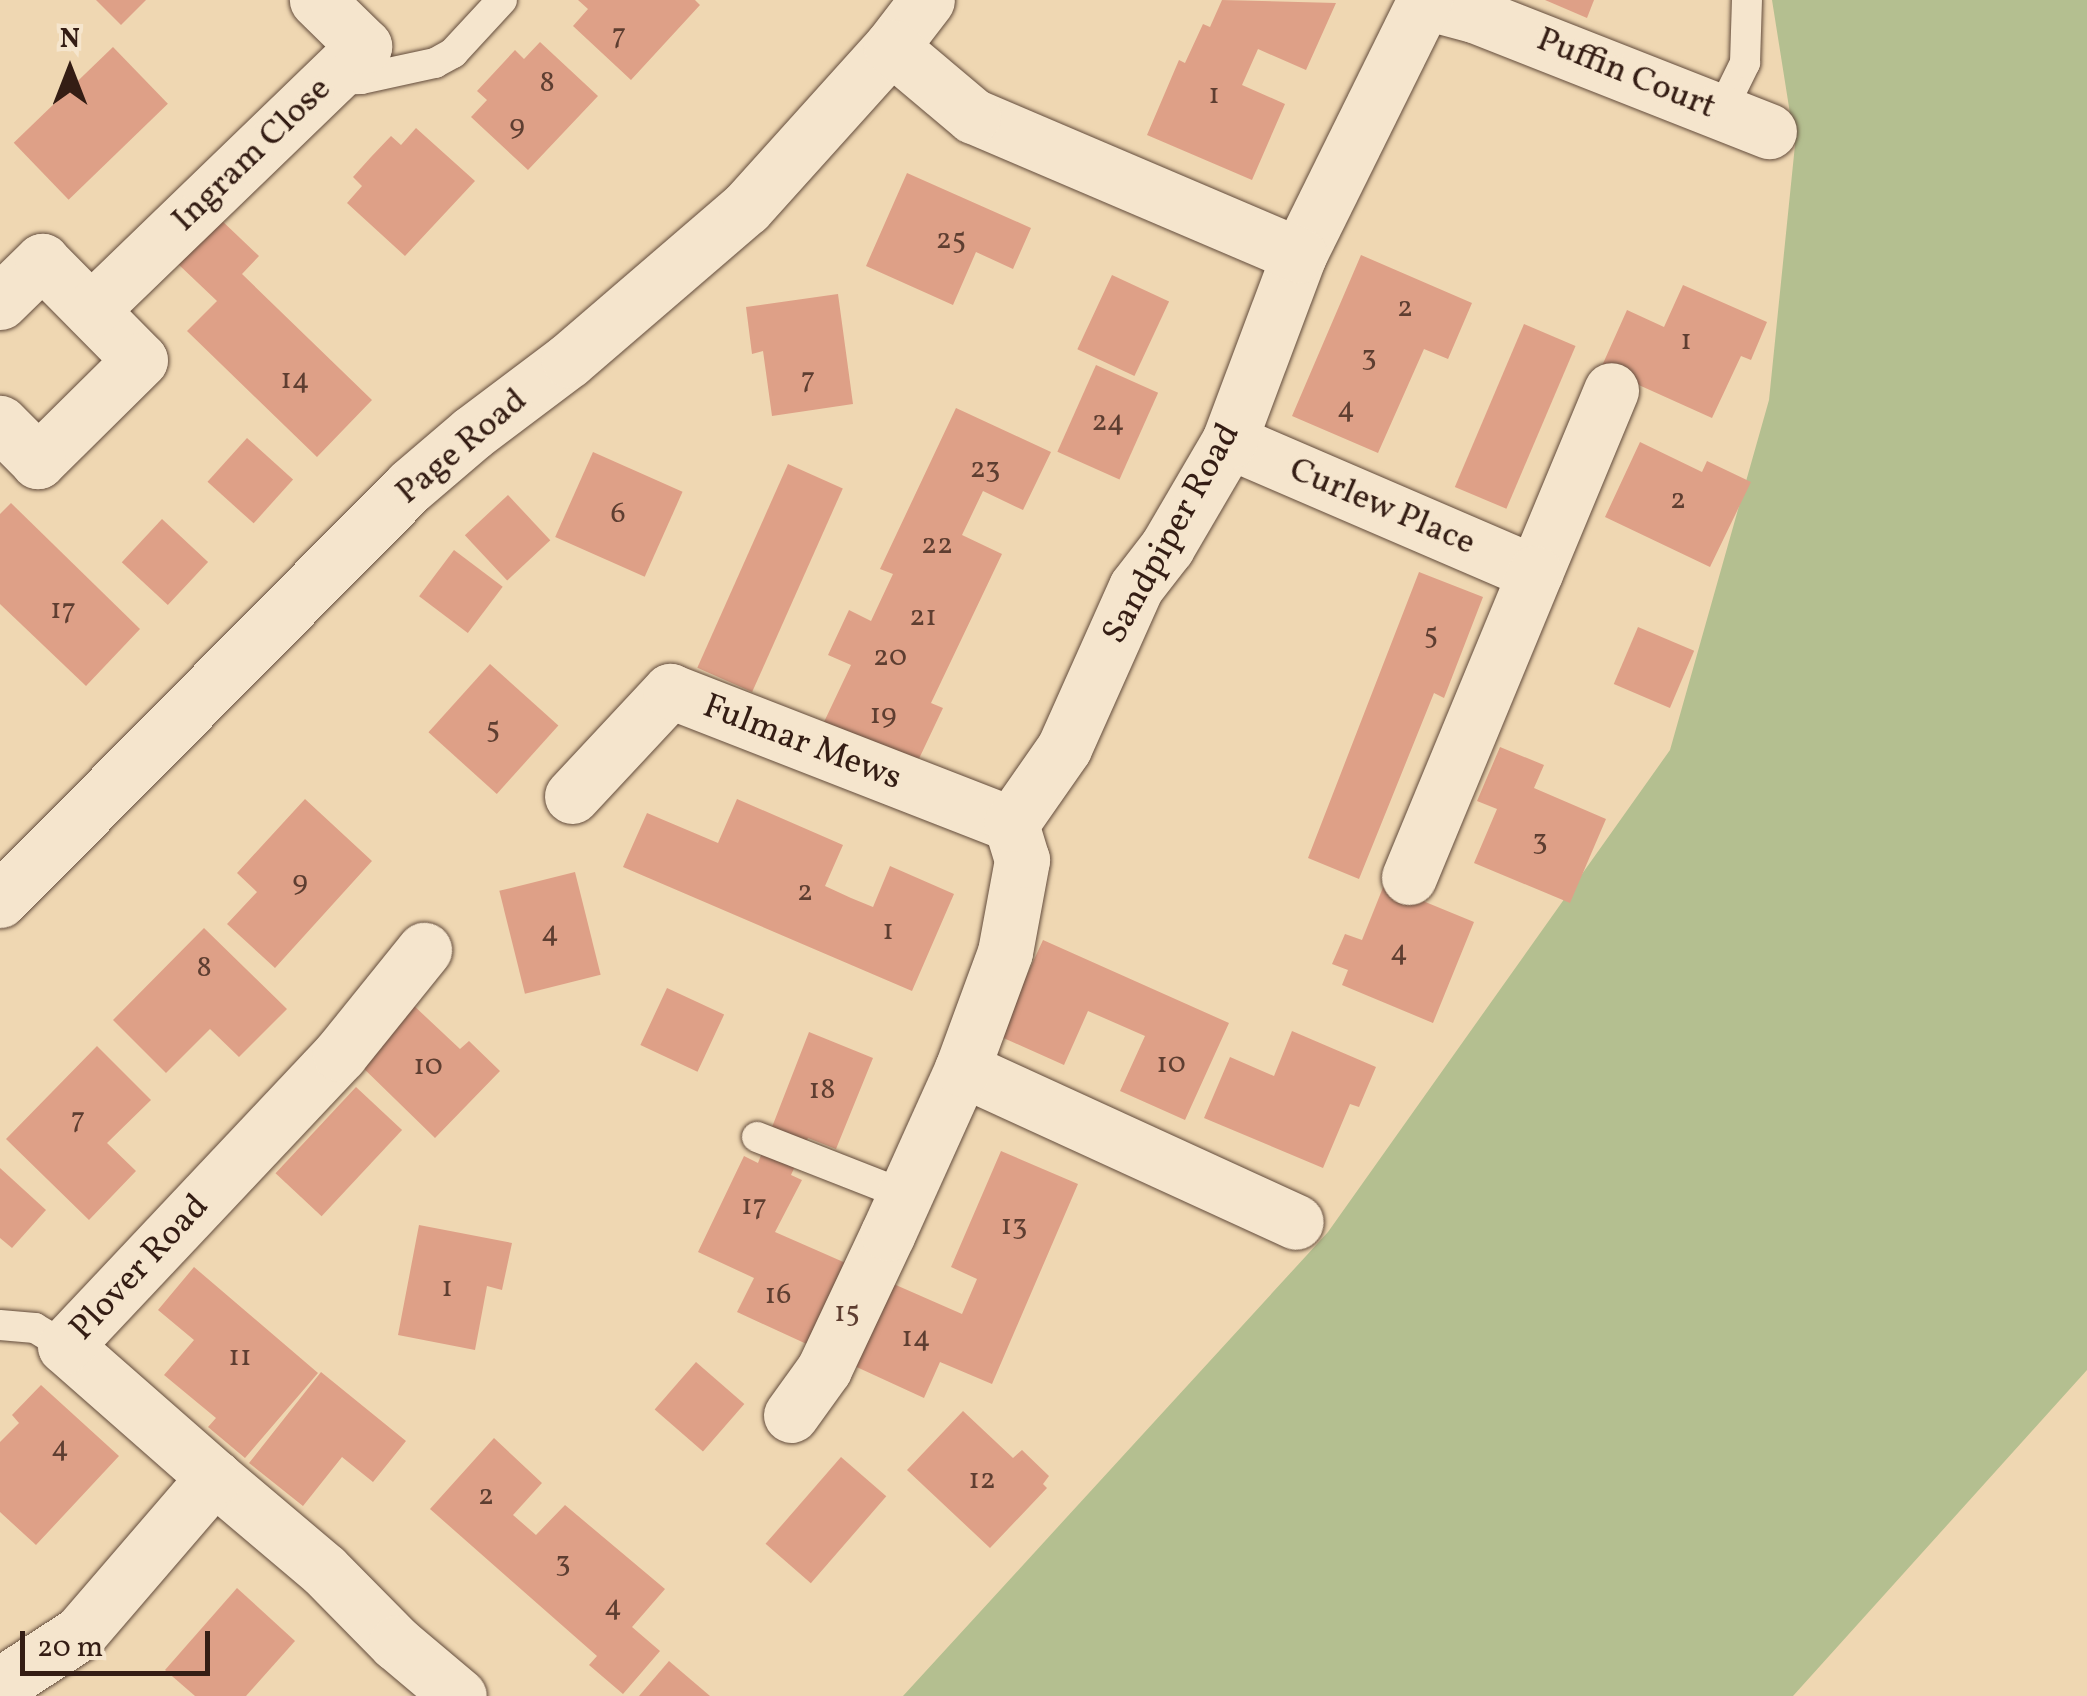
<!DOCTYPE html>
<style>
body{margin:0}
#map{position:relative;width:2087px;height:1696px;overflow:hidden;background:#efd7b2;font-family:Vollkorn,serif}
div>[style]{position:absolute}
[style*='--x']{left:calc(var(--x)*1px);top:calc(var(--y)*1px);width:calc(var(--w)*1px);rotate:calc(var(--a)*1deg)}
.green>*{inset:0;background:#b4bf90}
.building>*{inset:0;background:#dea087;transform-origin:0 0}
.roads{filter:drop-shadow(0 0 2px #634c3c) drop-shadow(0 0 2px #634c3c)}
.lane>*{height:30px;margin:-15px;padding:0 15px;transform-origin:15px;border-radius:15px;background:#f5e5cd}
.street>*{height:55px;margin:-27.5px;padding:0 27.5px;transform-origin:27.5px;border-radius:27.5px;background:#f5e5cd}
span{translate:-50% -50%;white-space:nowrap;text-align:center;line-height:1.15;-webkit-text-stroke:10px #f5e5cd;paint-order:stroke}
.number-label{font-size:30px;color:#5e3e31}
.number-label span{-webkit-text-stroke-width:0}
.street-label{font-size:35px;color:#341d14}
.north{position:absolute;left:20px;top:20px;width:100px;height:100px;-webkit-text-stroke:8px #f5e5cd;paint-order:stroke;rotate:0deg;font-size:28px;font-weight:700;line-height:40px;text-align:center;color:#341d14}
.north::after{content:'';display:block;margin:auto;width:35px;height:45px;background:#341d14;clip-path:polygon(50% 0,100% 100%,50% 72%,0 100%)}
.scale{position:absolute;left:20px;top:1631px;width:190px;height:45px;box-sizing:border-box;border:5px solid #341d14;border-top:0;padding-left:12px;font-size:30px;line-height:35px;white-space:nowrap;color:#341d14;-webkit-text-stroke:8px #f5e5cd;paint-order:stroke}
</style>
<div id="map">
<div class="green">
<i style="clip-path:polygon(1772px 0,2087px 0,2087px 1370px,1793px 1696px,903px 1696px,1328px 1232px,1670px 750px,1769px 400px,1795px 145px)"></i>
</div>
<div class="building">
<i style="clip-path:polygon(96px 0,146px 0,121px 25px)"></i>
<i style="clip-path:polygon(578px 0,695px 0,700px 5px,631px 80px,573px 26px,588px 9px)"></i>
<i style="clip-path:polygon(1222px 0,1336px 3px,1306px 70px,1258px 49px,1242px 85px,1285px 104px,1252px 180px,1147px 135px,1179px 60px,1185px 63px,1203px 24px,1210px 27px)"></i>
<i style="clip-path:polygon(1545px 0,1594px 0,1587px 18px)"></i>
<i style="clip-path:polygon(540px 42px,598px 96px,528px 170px,471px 117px,487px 100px,477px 91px,515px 50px,524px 59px)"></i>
<i style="left:113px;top:47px;width:79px;height:138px;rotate:46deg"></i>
<i style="clip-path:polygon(416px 128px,475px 181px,405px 256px,347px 203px,362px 186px,353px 177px,371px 157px,391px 136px,401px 145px)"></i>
<i style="clip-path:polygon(907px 173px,1031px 228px,1013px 269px,976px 252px,953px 305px,866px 266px)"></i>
<i style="clip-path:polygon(219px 218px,259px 256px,242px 274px,372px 400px,317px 457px,187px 331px,217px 301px,177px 263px)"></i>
<i style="clip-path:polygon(1361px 255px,1472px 303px,1448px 359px,1424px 349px,1378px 453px,1292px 416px)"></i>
<i style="left:1112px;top:275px;width:63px;height:82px;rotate:25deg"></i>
<i style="clip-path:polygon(1683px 285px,1767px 322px,1751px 360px,1741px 356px,1712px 418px,1601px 368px,1627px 310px,1664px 327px)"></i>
<i style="clip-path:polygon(838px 294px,853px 404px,772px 416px,763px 351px,752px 354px,746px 307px)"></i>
<i style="left:1524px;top:324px;width:56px;height:177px;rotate:23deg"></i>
<i style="left:1096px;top:365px;width:68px;height:95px;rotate:24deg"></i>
<i style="clip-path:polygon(956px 408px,1051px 452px,1023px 510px,983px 491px,962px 535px,1002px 554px,931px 703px,943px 708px,916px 765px,824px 722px,851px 665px,828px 655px,849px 610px,871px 621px,893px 574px,880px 569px)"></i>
<i style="left:247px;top:438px;width:62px;height:59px;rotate:42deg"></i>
<i style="clip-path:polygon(1640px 442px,1702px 472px,1707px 461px,1751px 482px,1710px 567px,1605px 517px)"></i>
<i style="left:593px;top:452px;width:98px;height:93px;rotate:24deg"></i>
<i style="left:788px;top:464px;width:60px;height:223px;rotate:24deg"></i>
<i style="left:508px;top:495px;width:62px;height:59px;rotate:47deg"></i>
<i style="clip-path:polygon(11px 503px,140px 629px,86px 686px,0 604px,0 514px)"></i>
<i style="left:162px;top:519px;width:63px;height:59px;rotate:43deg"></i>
<i style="left:454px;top:550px;width:61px;height:58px;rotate:37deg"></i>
<i style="clip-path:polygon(1419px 572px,1483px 597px,1444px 698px,1434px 693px,1359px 879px,1308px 858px)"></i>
<i style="left:1638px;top:627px;width:61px;height:62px;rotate:23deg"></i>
<i style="left:490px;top:664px;width:92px;height:92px;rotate:42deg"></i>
<i style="clip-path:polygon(1500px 747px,1544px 765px,1534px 788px,1606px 819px,1570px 903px,1474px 863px,1497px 809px,1477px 801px)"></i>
<i style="clip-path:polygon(305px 799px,372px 861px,275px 968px,227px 924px,257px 892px,237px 873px)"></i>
<i style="clip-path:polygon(737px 799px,843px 845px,825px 886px,851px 898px,873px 907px,890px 866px,954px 894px,912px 991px,623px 867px,647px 813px,718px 843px)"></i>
<i style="left:575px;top:872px;width:106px;height:78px;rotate:76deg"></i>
<i style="clip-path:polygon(1384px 885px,1474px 922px,1433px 1023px,1342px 985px,1348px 970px,1332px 964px,1345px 934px,1362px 940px)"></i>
<i style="clip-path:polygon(204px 928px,287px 1009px,239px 1057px,210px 1029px,166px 1073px,113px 1020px)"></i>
<i style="clip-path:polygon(1043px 940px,1229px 1023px,1185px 1120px,1120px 1091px,1145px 1036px,1088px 1011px,1064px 1065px,999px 1036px)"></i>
<i style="left:667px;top:988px;width:63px;height:63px;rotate:25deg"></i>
<i style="clip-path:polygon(411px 1003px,460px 1049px,469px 1041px,500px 1071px,435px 1138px,356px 1061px)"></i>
<i style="clip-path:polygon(1292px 1031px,1376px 1067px,1359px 1107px,1350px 1104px,1323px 1168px,1204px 1118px,1230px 1057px,1274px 1076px)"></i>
<i style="clip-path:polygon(809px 1032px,873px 1058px,836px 1149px,808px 1138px,791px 1175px,802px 1180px,775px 1232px,962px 1314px,977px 1279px,951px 1267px,1001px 1151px,1078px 1184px,992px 1384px,940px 1362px,924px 1398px,737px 1312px,754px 1278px,698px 1252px,744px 1156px,758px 1163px)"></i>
<i style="clip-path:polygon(97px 1046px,151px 1100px,107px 1143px,136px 1171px,89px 1220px,6px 1139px)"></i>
<i style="left:356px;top:1087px;width:63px;height:118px;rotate:43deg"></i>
<i style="clip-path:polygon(0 1168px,46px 1210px,12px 1248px,0 1238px)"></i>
<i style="clip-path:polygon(419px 1225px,512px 1243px,502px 1290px,487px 1286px,475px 1350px,398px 1335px)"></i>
<i style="clip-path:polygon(194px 1267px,318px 1373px,245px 1458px,208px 1427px,216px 1418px,164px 1375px,194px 1340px,158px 1310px)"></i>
<i style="left:696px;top:1362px;width:64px;height:63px;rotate:41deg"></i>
<i style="clip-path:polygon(321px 1372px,406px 1441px,373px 1482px,342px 1457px,303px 1506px,249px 1463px)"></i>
<i style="clip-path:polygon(41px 1385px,119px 1456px,36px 1545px,0 1512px,0 1442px,19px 1423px,12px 1415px)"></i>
<i style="clip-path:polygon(963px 1411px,1013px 1458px,1022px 1450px,1049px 1476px,1043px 1484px,1047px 1488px,990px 1548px,907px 1470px)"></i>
<i style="clip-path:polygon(494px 1438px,542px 1483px,513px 1515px,536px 1535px,565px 1505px,665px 1589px,632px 1627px,660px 1651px,623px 1694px,589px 1665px,597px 1656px,430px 1509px)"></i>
<i style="left:841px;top:1457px;width:60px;height:115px;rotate:41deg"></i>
<i style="clip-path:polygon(237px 1588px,295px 1641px,246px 1696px,195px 1696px,165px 1670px)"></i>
<i style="clip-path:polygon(669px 1661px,710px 1696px,639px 1696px)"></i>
</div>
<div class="roads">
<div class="lane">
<i style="--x:331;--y:80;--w:30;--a:-2"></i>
<i style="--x:361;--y:79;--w:76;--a:-12.2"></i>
<i style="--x:435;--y:63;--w:21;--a:-29"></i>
<i style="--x:453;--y:53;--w:72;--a:-47.2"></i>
<i style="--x:1721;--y:112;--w:55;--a:-63.9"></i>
<i style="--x:1745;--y:63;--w:63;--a:-88.2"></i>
<i style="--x:757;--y:1137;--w:159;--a:21.4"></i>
<i style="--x:0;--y:1325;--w:35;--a:5"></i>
<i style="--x:35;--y:1328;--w:35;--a:31"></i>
</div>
<div class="street">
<i style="--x:1425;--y:2;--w:51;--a:14.9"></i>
<i style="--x:1474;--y:15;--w:317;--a:21.5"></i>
<i style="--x:1299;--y:255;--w:284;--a:-63.7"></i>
<i style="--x:0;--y:302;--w:59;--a:-44.3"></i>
<i style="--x:42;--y:261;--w:139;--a:45.3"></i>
<i style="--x:140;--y:360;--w:144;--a:135.3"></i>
<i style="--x:38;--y:461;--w:54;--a:-135"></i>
<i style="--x:91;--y:310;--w:380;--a:-44"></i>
<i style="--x:364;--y:46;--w:66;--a:-135.6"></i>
<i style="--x:1229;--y:441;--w:333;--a:23.3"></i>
<i style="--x:1535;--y:573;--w:198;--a:-67.4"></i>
<i style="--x:572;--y:796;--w:144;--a:-47"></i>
<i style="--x:670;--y:691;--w:366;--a:21.3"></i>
<i style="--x:1409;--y:877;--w:329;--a:-67.5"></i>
<i style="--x:0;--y:900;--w:583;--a:-45.28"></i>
<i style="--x:410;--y:486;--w:82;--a:-40.5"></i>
<i style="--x:472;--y:433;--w:121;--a:-37"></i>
<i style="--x:569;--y:360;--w:233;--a:-40.7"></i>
<i style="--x:746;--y:208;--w:217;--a:-48"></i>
<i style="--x:891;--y:47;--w:59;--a:-52.5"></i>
<i style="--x:962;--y:1069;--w:367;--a:24.6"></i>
<i style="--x:791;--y:1415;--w:57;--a:-54.3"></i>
<i style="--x:824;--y:1369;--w:150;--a:-64.8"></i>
<i style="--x:888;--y:1233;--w:180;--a:-65.7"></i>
<i style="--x:962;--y:1069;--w:125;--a:-69.8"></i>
<i style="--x:1005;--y:952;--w:94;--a:-79.5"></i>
<i style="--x:1022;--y:860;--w:38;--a:-107"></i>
<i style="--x:1011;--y:824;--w:93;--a:-55.1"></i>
<i style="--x:1064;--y:748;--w:176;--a:-65.9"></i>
<i style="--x:1136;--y:587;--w:51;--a:-52.2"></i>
<i style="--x:1167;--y:547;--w:123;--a:-59.7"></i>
<i style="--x:1229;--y:441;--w:199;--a:-69.4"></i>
<i style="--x:1299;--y:255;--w:354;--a:-156.9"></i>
<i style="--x:973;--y:116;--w:107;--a:-139.9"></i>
<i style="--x:214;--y:1477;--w:144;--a:40.2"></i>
<i style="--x:324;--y:1570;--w:103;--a:45.4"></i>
<i style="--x:396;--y:1643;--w:82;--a:40.1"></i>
<i style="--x:0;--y:1685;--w:95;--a:-33"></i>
<i style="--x:80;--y:1633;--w:206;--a:-49.3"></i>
<i style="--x:214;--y:1477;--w:198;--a:-138.7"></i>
<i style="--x:65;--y:1346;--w:401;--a:-46.7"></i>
<i style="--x:340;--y:1054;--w:134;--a:-51.1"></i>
</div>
</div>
<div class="number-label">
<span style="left:619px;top:35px">7</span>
<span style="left:547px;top:83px">8</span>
<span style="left:1214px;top:95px">1</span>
<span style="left:517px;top:126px">9</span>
<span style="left:951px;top:240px">25</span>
<span style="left:1405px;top:308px">2</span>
<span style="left:1686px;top:341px">1</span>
<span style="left:1369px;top:357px">3</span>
<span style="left:808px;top:379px">7</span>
<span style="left:295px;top:380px">14</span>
<span style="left:1346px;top:409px">4</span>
<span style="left:1108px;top:422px">24</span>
<span style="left:985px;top:469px">23</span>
<span style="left:1678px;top:500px">2</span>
<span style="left:618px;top:514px">6</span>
<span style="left:937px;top:545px">22</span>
<span style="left:63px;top:610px">17</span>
<span style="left:923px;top:617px">21</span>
<span style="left:1431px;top:635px">5</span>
<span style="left:890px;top:657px">20</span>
<span style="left:883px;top:715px">19</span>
<span style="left:493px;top:729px">5</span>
<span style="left:1540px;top:841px">3</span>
<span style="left:300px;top:882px">9</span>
<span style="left:805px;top:892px">2</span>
<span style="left:888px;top:931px">1</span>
<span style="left:550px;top:933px">4</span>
<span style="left:1399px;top:952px">4</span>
<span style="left:204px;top:968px">8</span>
<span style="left:1171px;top:1064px">10</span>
<span style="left:428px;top:1066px">10</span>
<span style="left:822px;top:1090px">18</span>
<span style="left:78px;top:1119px">7</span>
<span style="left:754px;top:1206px">17</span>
<span style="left:1014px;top:1226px">13</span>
<span style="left:447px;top:1288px">1</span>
<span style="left:778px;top:1295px">16</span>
<span style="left:847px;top:1313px">15</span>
<span style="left:916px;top:1338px">14</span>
<span style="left:240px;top:1357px">11</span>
<span style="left:60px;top:1448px">4</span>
<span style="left:982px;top:1480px">12</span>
<span style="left:486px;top:1496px">2</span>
<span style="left:563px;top:1563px">3</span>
<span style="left:613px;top:1607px">4</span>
</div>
<div class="street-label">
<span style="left:1626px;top:74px;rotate:22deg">Puffin Court</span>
<span style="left:252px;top:155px;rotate:-44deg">Ingram Close</span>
<span style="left:462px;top:447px;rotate:-40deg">Page Road</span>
<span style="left:1382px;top:507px;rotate:23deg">Curlew Place</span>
<span style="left:1172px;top:534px;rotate:-61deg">Sandpiper Road</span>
<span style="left:802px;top:743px;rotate:21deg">Fulmar Mews</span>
<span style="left:140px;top:1268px;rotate:-47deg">Plover Road</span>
</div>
<div class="north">N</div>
<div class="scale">20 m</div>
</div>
